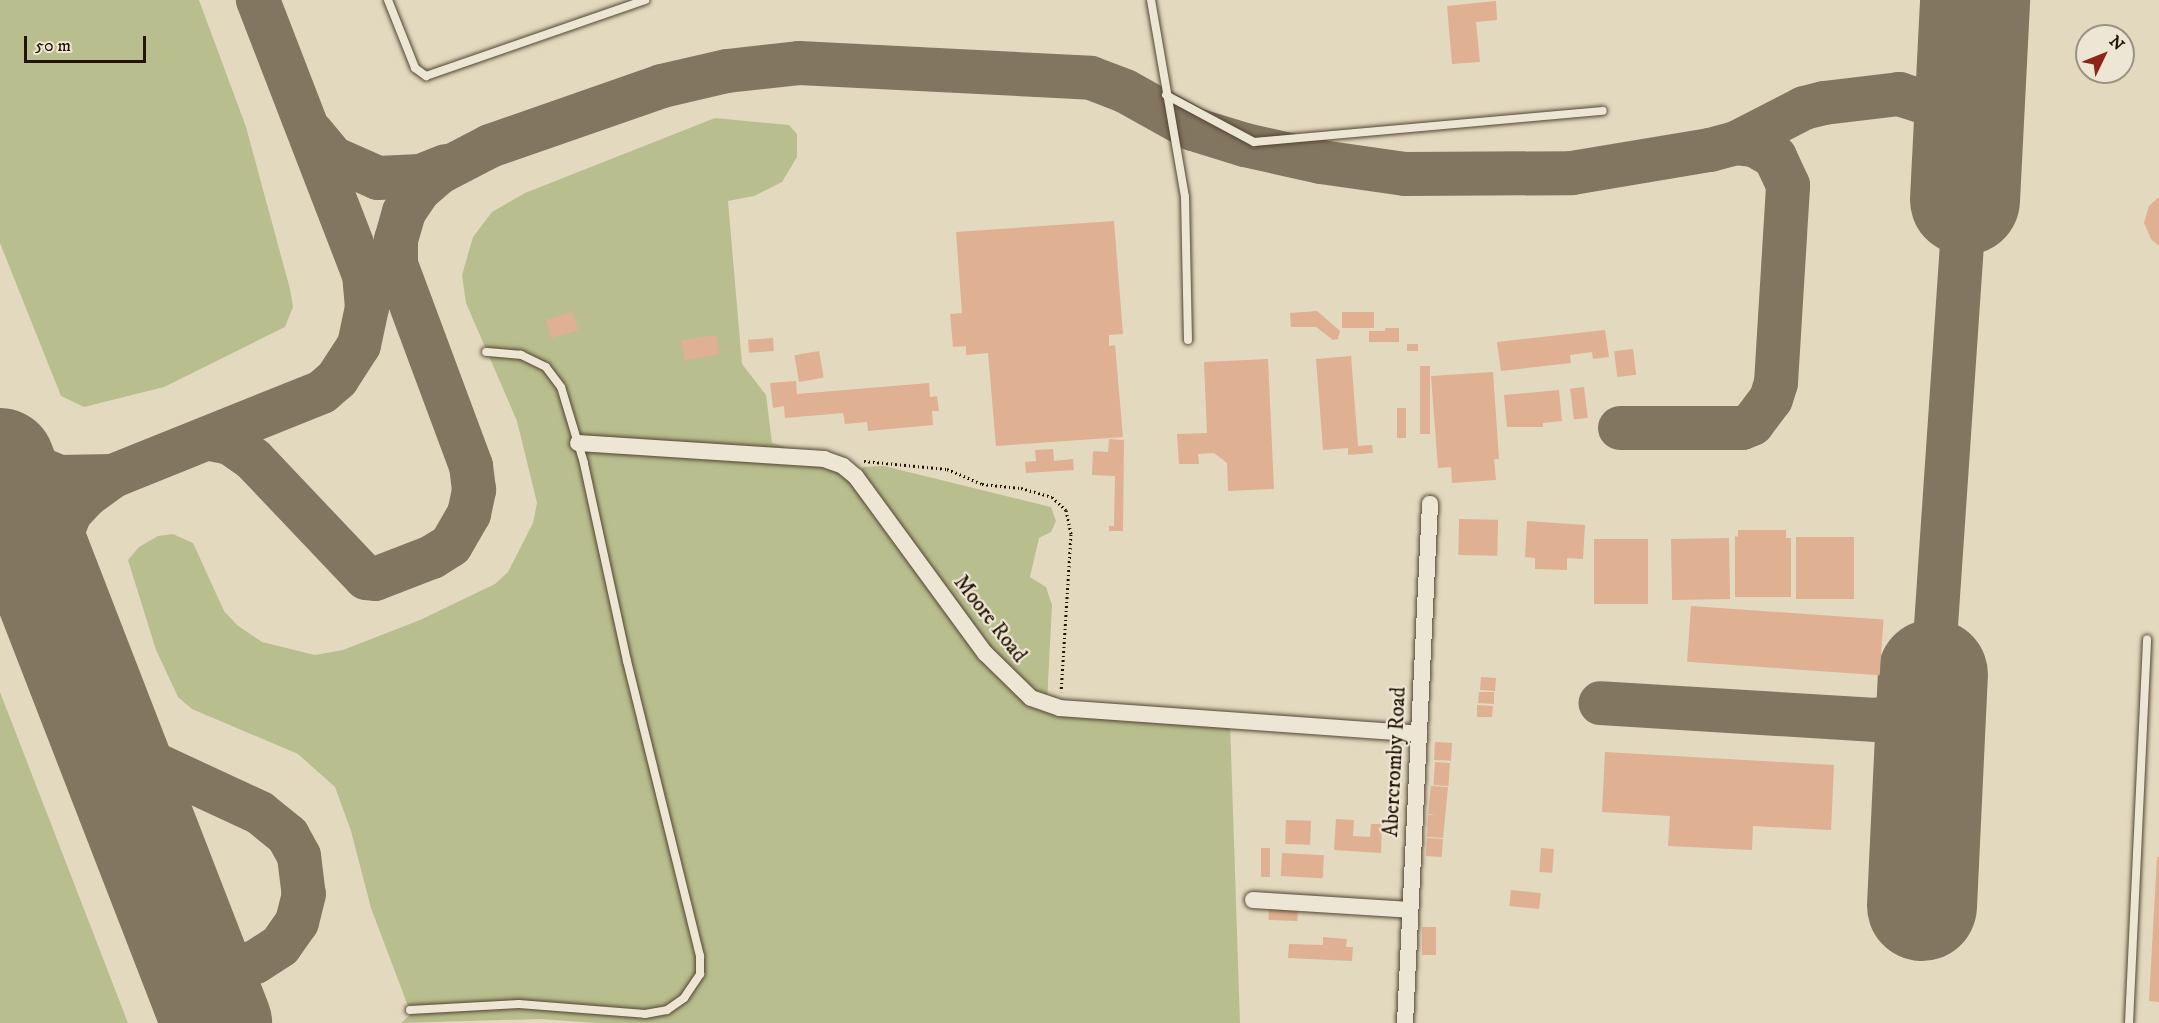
<!DOCTYPE html>
<style>
body{margin:0}
#map{position:relative;width:2159px;height:1023px;overflow:hidden;background:#e3d9bf;font-family:"IM FELL DW Pica",serif}
div>[style]{position:absolute}
[style*='--x']{left:calc(var(--x)*1px);top:calc(var(--y)*1px);width:calc(var(--w)*1px);rotate:calc(var(--a)*1deg)}
.green>*{inset:0;background:#b9be8e}
.taxiway>*{height:44px;margin:-22px;padding:0 22px;transform-origin:22px;border-radius:22px;background:#837661}
.runway>*{height:110px;margin:-55px;padding:0 55px;transform-origin:55px;border-radius:55px;background:#837661}
.building>*{inset:0;background:#dfb092;transform-origin:0 0}
.path>*{height:3px;margin-top:-1.5px;transform-origin:0;background:repeating-linear-gradient(90deg,#231403 0 1.5px,transparent 0 4.5px)}
.roads{filter:drop-shadow(0 0 2px #534532) drop-shadow(0 0 2px #534532)}
.service>*{height:8px;margin:-4px;padding:0 4px;transform-origin:4px;border-radius:4px;background:#ede6d5}
.minor>*{height:16px;margin:-8px;padding:0 8px;transform-origin:8px;border-radius:8px;background:#ede6d5}
span{translate:-50% -50%;white-space:nowrap;text-align:center;line-height:1.15;-webkit-text-stroke:4.5px #ede6d5;paint-order:stroke}
.street-label{font-size:21px;color:#231403}
.north{position:absolute;left:2075px;top:24px;width:60px;height:60px;box-sizing:border-box;background:#ede6d5;border:2px solid #9c9281;border-radius:50%;rotate:47deg;font-size:16px;font-weight:700;line-height:24px;text-align:center;color:#231403}
.north::after{content:'';display:block;margin:auto;width:21px;height:27px;background:#8f2418;clip-path:polygon(50% 0,100% 100%,50% 72%,0 100%)}
.scale{position:absolute;left:24px;top:36px;width:122px;height:27px;box-sizing:border-box;border:3px solid #231403;border-top:0;padding-left:8px;font-size:18px;line-height:21px;white-space:nowrap;color:#231403;-webkit-text-stroke:4px #ede6d5;paint-order:stroke}
</style>
<div id="map">
<div class="green">
<i style="clip-path:polygon(0 0,199px 0,246px 127px,290px 289px,293px 307px,285px 327px,164px 387px,84px 407px,61px 396px,0 243px)"></i>
<i style="clip-path:polygon(715px 118px,789px 125px,797px 134px,797px 157px,782px 182px,754px 196px,728px 201px,742px 364px,766px 395px,772px 443px,824px 459px,856px 477px,863px 467px,884px 466px,1051px 507px,1056px 521px,1051px 532px,1039px 538px,1030px 577px,1046px 587px,1052px 605px,1047px 703px,1230px 722px,1240px 1023px,597px 1023px,540px 1019px,401px 1023px,411px 1014px,371px 908px,351px 831px,335px 787px,298px 754px,192px 709px,178px 697px,156px 650px,128px 560px,139px 547px,158px 536px,173px 534px,193px 543px,224px 611px,237px 625px,262px 642px,315px 655px,343px 650px,420px 620px,495px 584px,508px 572px,533px 523px,537px 503px,517px 421px,466px 303px,462px 275px,473px 237px,492px 212px,525px 193px)"></i>
<i style="clip-path:polygon(0 692px,128px 1023px,0 1023px)"></i>
</div>
<div class="taxiway">
<i style="--x:312;--y:133;--w:33;--a:50"></i>
<i style="--x:333;--y:158;--w:49;--a:24"></i>
<i style="--x:378;--y:178;--w:43;--a:-2.7"></i>
<i style="--x:421;--y:176;--w:27;--a:-22"></i>
<i style="--x:1620;--y:428;--w:122;--a:0"></i>
<i style="--x:1742;--y:428;--w:11;--a:-22"></i>
<i style="--x:1752;--y:424;--w:31;--a:-53"></i>
<i style="--x:1771;--y:399;--w:17;--a:-73"></i>
<i style="--x:1776;--y:383;--w:198;--a:-86.5"></i>
<i style="--x:1788;--y:185;--w:31;--a:-115"></i>
<i style="--x:1775;--y:157;--w:24;--a:-150"></i>
<i style="--x:1754;--y:145;--w:18;--a:-174"></i>
<i style="--x:210;--y:439;--w:20;--a:11"></i>
<i style="--x:230;--y:443;--w:28;--a:35"></i>
<i style="--x:253;--y:459;--w:164;--a:46.5"></i>
<i style="--x:366;--y:578;--w:9;--a:6"></i>
<i style="--x:375;--y:579;--w:61;--a:-21.1"></i>
<i style="--x:432;--y:557;--w:22;--a:-32"></i>
<i style="--x:451;--y:545;--w:36;--a:-60"></i>
<i style="--x:469;--y:514;--w:25;--a:-78"></i>
<i style="--x:474;--y:490;--w:24;--a:-97"></i>
<i style="--x:471;--y:466;--w:215;--a:-110.4"></i>
<i style="--x:396;--y:264;--w:24;--a:-90"></i>
<i style="--x:396;--y:240;--w:29;--a:-74"></i>
<i style="--x:404;--y:212;--w:27;--a:-56"></i>
<i style="--x:419;--y:190;--w:28;--a:-41"></i>
<i style="--x:440;--y:172;--w:56;--a:-27.5"></i>
<i style="--x:490;--y:146;--w:182;--a:-19.2"></i>
<i style="--x:662;--y:86;--w:67;--a:-13"></i>
<i style="--x:727;--y:71;--w:72;--a:-6.3"></i>
<i style="--x:799;--y:63;--w:292;--a:2.9"></i>
<i style="--x:1091;--y:78;--w:36;--a:21"></i>
<i style="--x:1125;--y:91;--w:78;--a:29.2"></i>
<i style="--x:1193;--y:129;--w:54;--a:17.1"></i>
<i style="--x:1245;--y:145;--w:78;--a:12.6"></i>
<i style="--x:1321;--y:162;--w:85;--a:8.1"></i>
<i style="--x:1405;--y:174;--w:167;--a:-0.3"></i>
<i style="--x:1572;--y:173;--w:140;--a:-9.5"></i>
<i style="--x:1710;--y:150;--w:27;--a:-15"></i>
<i style="--x:1736;--y:143;--w:76;--a:-27.2"></i>
<i style="--x:1804;--y:108;--w:21;--a:-14"></i>
<i style="--x:1824;--y:103;--w:76;--a:-6.8"></i>
<i style="--x:1899;--y:94;--w:33;--a:18"></i>
<i style="--x:1930;--y:104;--w:19;--a:39"></i>
<i style="--x:1945;--y:116;--w:35;--a:63"></i>
<i style="--x:1961;--y:147;--w:53;--a:85.7"></i>
<i style="--x:1965;--y:200;--w:475;--a:93.9"></i>
<i style="--x:1933;--y:674;--w:20;--a:110"></i>
<i style="--x:1926;--y:693;--w:35;--a:139"></i>
<i style="--x:1900;--y:716;--w:24;--a:171"></i>
<i style="--x:1876;--y:720;--w:276;--a:-176.5"></i>
<i style="--x:0;--y:441;--w:32;--a:41"></i>
<i style="--x:24;--y:462;--w:38;--a:23"></i>
<i style="--x:59;--y:477;--w:54;--a:-1.1"></i>
<i style="--x:60;--y:621;--w:33;--a:-102"></i>
<i style="--x:53;--y:589;--w:38;--a:-87"></i>
<i style="--x:55;--y:551;--w:41;--a:-68.5"></i>
<i style="--x:70;--y:513;--w:25;--a:-47"></i>
<i style="--x:87;--y:495;--w:32;--a:-36"></i>
<i style="--x:113;--y:476;--w:225;--a:-21.9"></i>
<i style="--x:322;--y:392;--w:20;--a:-41"></i>
<i style="--x:337;--y:379;--w:40;--a:-57.1"></i>
<i style="--x:359;--y:345;--w:38;--a:-78"></i>
<i style="--x:367;--y:308;--w:33;--a:-95"></i>
<i style="--x:364;--y:275;--w:295;--a:-111.1"></i>
<i style="--x:101;--y:727;--w:40;--a:41"></i>
<i style="--x:131;--y:753;--w:142;--a:24.9"></i>
<i style="--x:260;--y:813;--w:36;--a:39"></i>
<i style="--x:288;--y:836;--w:23;--a:61"></i>
<i style="--x:299;--y:856;--w:38;--a:83"></i>
<i style="--x:304;--y:894;--w:29;--a:104"></i>
<i style="--x:297;--y:922;--w:29;--a:125"></i>
<i style="--x:280;--y:946;--w:30;--a:147"></i>
<i style="--x:255;--y:962;--w:30;--a:166"></i>
<i style="--x:226;--y:969;--w:32;--a:-171"></i>
<i style="--x:194;--y:964;--w:36;--a:-148"></i>
<i style="--x:164;--y:945;--w:34;--a:-126"></i>
<i style="--x:144;--y:917;--w:16;--a:-104"></i>
<i style="--x:140;--y:901;--w:100;--a:-95.8"></i>
</div>
<div class="runway">
<i style="--x:1965;--y:200;--w:200;--a:-87.1"></i>
<i style="--x:0;--y:463;--w:601;--a:68.82"></i>
<i style="--x:1922;--y:906;--w:232;--a:-87.3"></i>
</div>
<div class="building">
<i style="clip-path:polygon(1496px 1px,1497px 20px,1476px 22px,1480px 62px,1452px 64px,1447px 6px)"></i>
<i style="clip-path:polygon(2159px 197px,2159px 246px,2151px 239px,2144px 223px,2149px 206px)"></i>
<i style="clip-path:polygon(1114px 221px,1123px 334px,1109px 335px,1109px 346px,1115px 345px,1123px 437px,996px 446px,988px 353px,966px 355px,966px 346px,953px 347px,950px 314px,962px 313px,956px 232px)"></i>
<i style="clip-path:polygon(1317px 311px,1340px 331px,1338px 339px,1333px 340px,1316px 327px,1291px 327px,1290px 313px)"></i>
<i style="left:573px;top:312px;width:19px;height:28px;rotate:74deg"></i>
<i style="left:1374px;top:312px;width:16px;height:32px;rotate:90deg"></i>
<i style="clip-path:polygon(1385px 328px,1399px 328px,1399px 342px,1369px 342px,1369px 331px,1385px 331px)"></i>
<i style="clip-path:polygon(1605px 330px,1609px 357px,1593px 359px,1592px 352px,1570px 355px,1571px 363px,1501px 371px,1497px 342px)"></i>
<i style="left:716px;top:335px;width:20px;height:35px;rotate:81deg"></i>
<i style="left:773px;top:338px;width:13px;height:25px;rotate:86deg"></i>
<i style="left:1418px;top:344px;width:7px;height:11px;rotate:90deg"></i>
<i style="left:1633px;top:349px;width:26px;height:19px;rotate:83deg"></i>
<i style="left:819px;top:351px;width:27px;height:25px;rotate:80deg"></i>
<i style="clip-path:polygon(1351px 356px,1358px 446px,1372px 445px,1373px 453px,1348px 455px,1348px 448px,1323px 450px,1316px 359px)"></i>
<i style="clip-path:polygon(1268px 359px,1274px 489px,1228px 491px,1227px 463px,1214px 453px,1198px 454px,1199px 464px,1179px 464px,1177px 434px,1207px 433px,1204px 362px)"></i>
<i style="left:1420px;top:366px;width:10px;height:68px"></i>
<i style="clip-path:polygon(1493px 372px,1499px 459px,1494px 459px,1496px 480px,1452px 483px,1451px 467px,1438px 468px,1431px 376px)"></i>
<i style="clip-path:polygon(796px 381px,797px 394px,929px 383px,930px 397px,937px 396px,939px 411px,932px 411px,933px 425px,868px 431px,867px 422px,845px 424px,843px 413px,785px 418px,784px 406px,773px 408px,770px 383px)"></i>
<i style="left:1584px;top:387px;width:31px;height:14px;rotate:83deg"></i>
<i style="clip-path:polygon(1559px 390px,1562px 421px,1543px 423px,1543px 427px,1507px 427px,1504px 395px)"></i>
<i style="left:1397px;top:408px;width:9px;height:30px"></i>
<i style="clip-path:polygon(1109px 439px,1124px 440px,1123px 531px,1109px 531px,1109px 526px,1114px 526px,1115px 476px,1092px 475px,1093px 451px,1108px 452px)"></i>
<i style="clip-path:polygon(1053px 449px,1054px 461px,1073px 459px,1074px 470px,1026px 473px,1025px 462px,1036px 461px,1035px 450px)"></i>
<i style="left:1459px;top:519px;width:39px;height:36px;rotate:1deg"></i>
<i style="clip-path:polygon(1527px 521px,1585px 525px,1583px 559px,1567px 558px,1567px 570px,1535px 569px,1535px 558px,1525px 557px)"></i>
<i style="clip-path:polygon(1738px 530px,1786px 530px,1786px 538px,1791px 538px,1791px 597px,1735px 597px,1735px 536px,1738px 537px)"></i>
<i style="left:1796px;top:537px;width:58px;height:62px"></i>
<i style="left:1729px;top:538px;width:61px;height:58px;rotate:89deg"></i>
<i style="left:1594px;top:539px;width:54px;height:65px"></i>
<i style="left:1691px;top:606px;width:193px;height:56px;rotate:4deg"></i>
<i style="left:1481px;top:677px;width:15px;height:13px;rotate:4deg"></i>
<i style="clip-path:polygon(1479px 692px,1494px 692px,1494px 704px,1478px 703px)"></i>
<i style="clip-path:polygon(1477px 705px,1493px 706px,1492px 717px,1477px 717px)"></i>
<i style="left:1435px;top:742px;width:17px;height:18px;rotate:3deg"></i>
<i style="clip-path:polygon(1605px 752px,1834px 765px,1831px 830px,1753px 826px,1752px 850px,1668px 846px,1670px 816px,1602px 812px)"></i>
<i style="left:1435px;top:762px;width:15px;height:23px;rotate:4deg"></i>
<i style="clip-path:polygon(1431px 786px,1448px 787px,1443px 838px,1427px 837px,1428px 815px,1436px 815px,1428px 814px)"></i>
<i style="clip-path:polygon(1336px 819px,1354px 820px,1353px 836px,1370px 837px,1371px 824px,1382px 824px,1381px 853px,1334px 850px)"></i>
<i style="left:1286px;top:820px;width:25px;height:24px;rotate:2deg"></i>
<i style="left:1427px;top:838px;width:16px;height:18px;rotate:4deg"></i>
<i style="left:1261px;top:848px;width:9px;height:29px"></i>
<i style="left:1541px;top:848px;width:13px;height:24px;rotate:4deg"></i>
<i style="left:1282px;top:853px;width:42px;height:23px;rotate:3deg"></i>
<i style="clip-path:polygon(2157px 857px,2159px 857px,2159px 1002px,2149px 1001px)"></i>
<i style="left:1511px;top:890px;width:30px;height:16px;rotate:6deg"></i>
<i style="left:1269px;top:907px;width:29px;height:13px;rotate:2deg"></i>
<i style="left:1422px;top:927px;width:14px;height:28px"></i>
<i style="clip-path:polygon(1323px 937px,1347px 939px,1346px 947px,1353px 947px,1352px 961px,1288px 958px,1289px 944px,1323px 945px)"></i>
</div>
<div class="path">
<i style="--x:864;--y:461;--w:83;--a:5.5"></i>
<i style="--x:947;--y:469;--w:38;--a:23"></i>
<i style="--x:982;--y:484;--w:39;--a:6"></i>
<i style="--x:1021;--y:488;--w:32;--a:16"></i>
<i style="--x:1052;--y:497;--w:19;--a:43"></i>
<i style="--x:1066;--y:510;--w:25;--a:78"></i>
<i style="--x:1071;--y:534;--w:158;--a:93.6"></i>
</div>
<div class="roads">
<div class="service">
<i style="--x:388;--y:0;--w:73;--a:68.3"></i>
<i style="--x:415;--y:68;--w:14;--a:36"></i>
<i style="--x:426;--y:76;--w:232;--a:-19.1"></i>
<i style="--x:1151;--y:0;--w:200;--a:80.2"></i>
<i style="--x:1185;--y:197;--w:143;--a:88.8"></i>
<i style="--x:1166;--y:95;--w:100;--a:28.1"></i>
<i style="--x:1254;--y:142;--w:350;--a:-5.1"></i>
<i style="--x:410;--y:1010;--w:109;--a:-3.2"></i>
<i style="--x:519;--y:1004;--w:126;--a:4.5"></i>
<i style="--x:645;--y:1014;--w:22;--a:-10"></i>
<i style="--x:667;--y:1010;--w:21;--a:-35"></i>
<i style="--x:684;--y:998;--w:29;--a:-56"></i>
<i style="--x:700;--y:974;--w:18;--a:-90"></i>
<i style="--x:700;--y:956;--w:304;--a:-103.9"></i>
<i style="--x:627;--y:661;--w:203;--a:-102.3"></i>
<i style="--x:584;--y:463;--w:79;--a:-106.8"></i>
<i style="--x:561;--y:387;--w:25;--a:-127"></i>
<i style="--x:546;--y:367;--w:28;--a:-154"></i>
<i style="--x:521;--y:355;--w:35;--a:-175"></i>
<i style="--x:2129;--y:1023;--w:384;--a:-87.3"></i>
</div>
<div class="minor">
<i style="--x:578;--y:443;--w:247;--a:3.7"></i>
<i style="--x:824;--y:459;--w:20;--a:20"></i>
<i style="--x:843;--y:466;--w:17;--a:40"></i>
<i style="--x:856;--y:477;--w:218;--a:53.8"></i>
<i style="--x:985;--y:653;--w:64;--a:44.4"></i>
<i style="--x:1031;--y:698;--w:31;--a:19"></i>
<i style="--x:1060;--y:708;--w:360;--a:4.1"></i>
<i style="--x:1253;--y:900;--w:157;--a:3.6"></i>
<i style="--x:1405;--y:1023;--w:520;--a:-87.24"></i>
</div>
</div>
<div class="street-label">
<span style="left:990px;top:619px;rotate:52deg">Moore Road</span>
<span style="left:1395px;top:762px;rotate:-87deg">Abercromby Road</span>
</div>
<div class="north">N</div>
<div class="scale">50 m</div>
</div>
